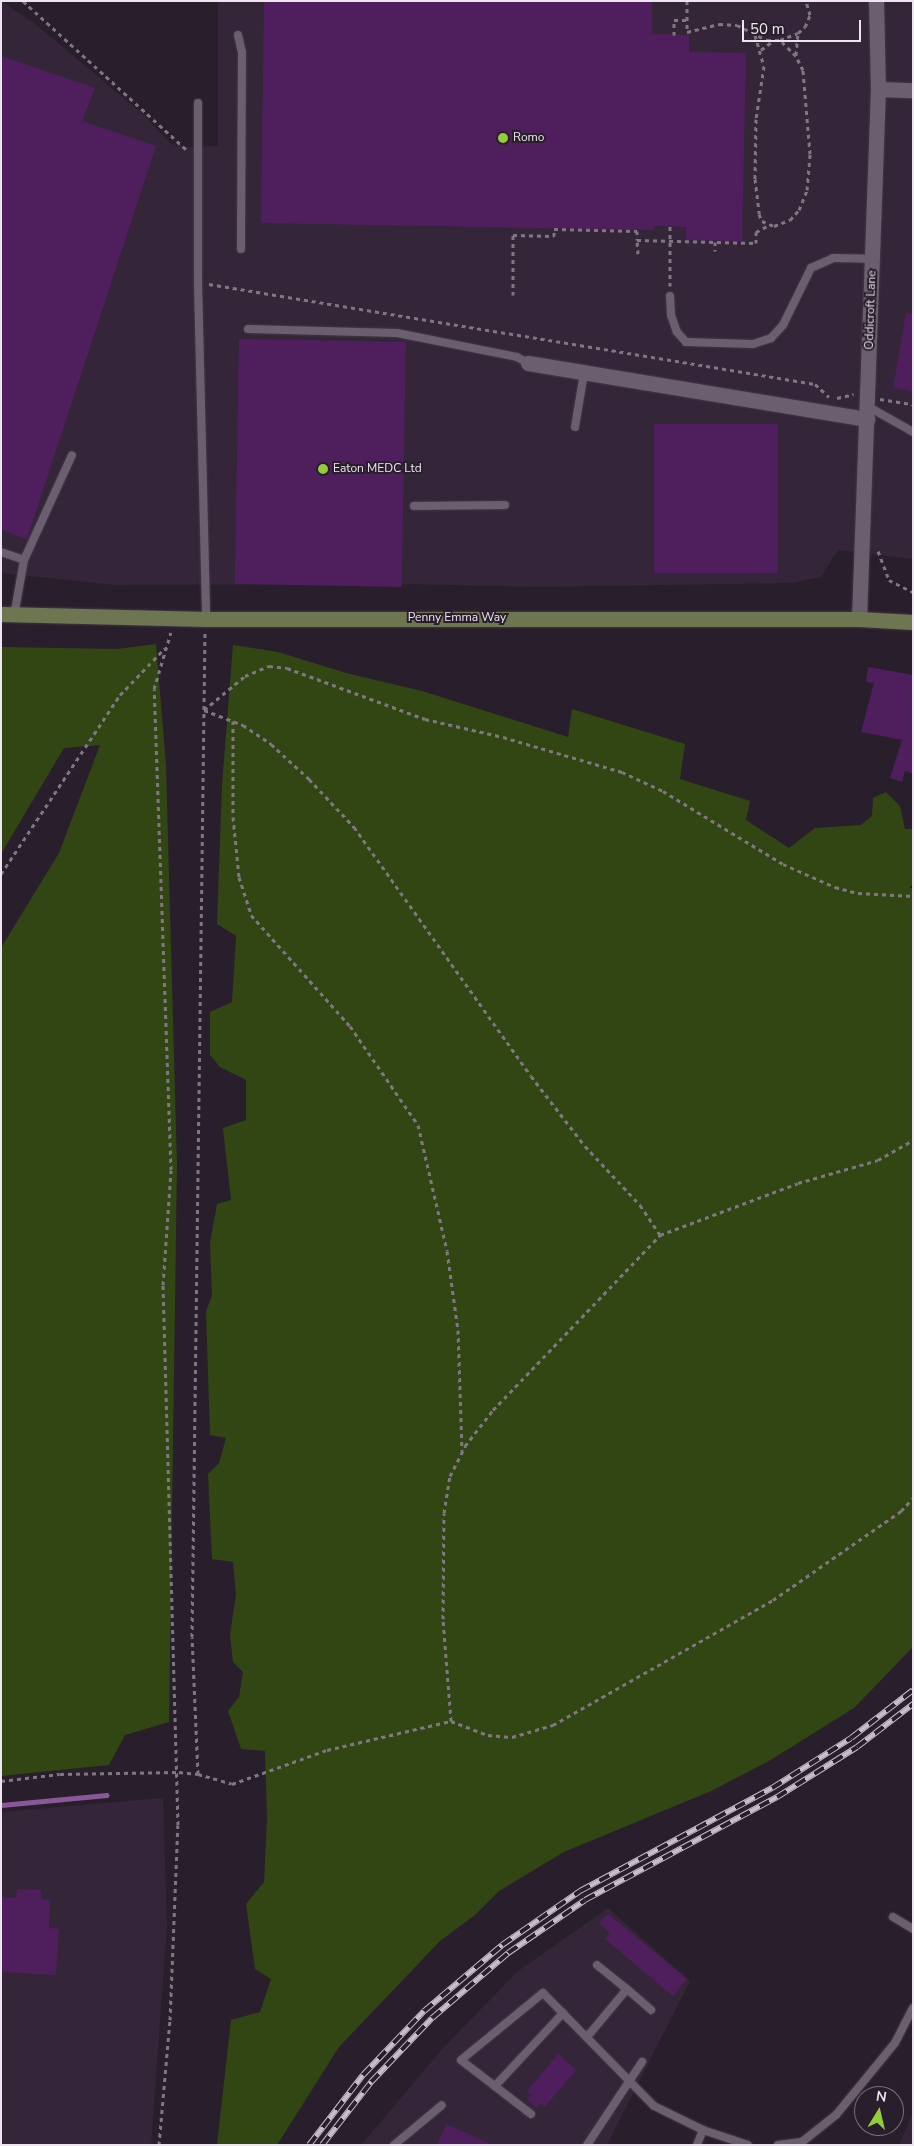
<!DOCTYPE html>
<style>
body{margin:0}
#map{position:relative;width:914px;height:2146px;overflow:hidden;background:#291e2c;font-family:"Nunito Sans",sans-serif}
div>[style]{position:absolute}
[style*='--x']{left:calc(var(--x)*1px);top:calc(var(--y)*1px);width:calc(var(--w)*1px);rotate:calc(var(--a)*1deg)}
.built>*{inset:0;background:#342539}
.green>*{inset:0;background:#324614}
.stream>*{height:5px;margin:-2.5px;padding:0 2.5px;transform-origin:2.5px;border-radius:2.5px;background:#89589a}
.building>*{inset:0;background:#4f1f5d;transform-origin:0 0}
.path>*{height:3px;margin-top:-1.5px;transform-origin:0;background:repeating-linear-gradient(90deg,#807783 0 4px,transparent 0 8px)}
.roads{filter:drop-shadow(0 0 1px #413945) drop-shadow(0 0 1px #413945)}
.service>*{height:8px;margin:-4px;padding:0 4px;transform-origin:4px;border-radius:4px;background:#6b5f6f}
.minor>*{height:15px;margin:-7.5px;padding:0 7.5px;transform-origin:7.5px;border-radius:7.5px;background:#6b5f6f}
.secondary>*{height:15px;margin:-7.5px;padding:0 7.5px;transform-origin:7.5px;border-radius:7.5px;background:#6e7651}
.rail>*{height:5.5px;margin-top:-2.75px;transform-origin:0;background:repeating-linear-gradient(90deg,#291e2c 0 11px,#c6bec9 0 22px);box-sizing:border-box;border-block:1px solid #c6bec9}
.dots>*{width:14px;height:14px;translate:-50% -50%;box-sizing:border-box;border:2px solid #291e2c;border-radius:50%}
span{translate:-50% -50%;white-space:nowrap;text-align:center;line-height:1.15;-webkit-text-stroke:4px #291e2c;paint-order:stroke}
.poi-label{font-size:12px;color:#ede6f0}
.left{translate:0 -50%;text-align:left}
.street-label{font-size:12px;color:#ede6f0}
.frame{position:absolute;inset:0;border:2px solid #ede6f0;pointer-events:none}
.north{position:absolute;left:854px;top:2086px;width:50px;height:50px;box-sizing:border-box;background:#291e2c;border:1px solid #776e7a;border-radius:50%;rotate:9deg;font-size:14px;font-weight:700;line-height:20px;text-align:center;color:#ede6f0}
.north::after{content:'';display:block;margin:auto;width:18px;height:22px;background:#94cc3b;clip-path:polygon(50% 0,100% 100%,50% 72%,0 100%)}
.scale{position:absolute;left:742px;top:20px;width:119px;height:22px;box-sizing:border-box;border:2px solid #ede6f0;border-top:0;padding-left:6px;font-size:15px;line-height:18px;white-space:nowrap;color:#ede6f0;-webkit-text-stroke:4px #291e2c;paint-order:stroke}
</style>
<div id="map">
<div class="built">
<i style="clip-path:polygon(1px 1px,34px 23px,144px 115px,171px 144px,190px 147px,218px 146px,218px 1px,913px 1px,913px 559px,838px 550px,821px 577px,791px 583px,536px 587px,407px 584px,115px 585px,1px 573px)"></i>
<i style="clip-path:polygon(163px 1798px,167px 1926px,151px 2145px,1px 2145px,1px 1812px)"></i>
<i style="clip-path:polygon(608px 1908px,690px 1981px,607px 2145px,361px 2145px,443px 2048px,518px 1971px)"></i>
<i style="clip-path:polygon(913px 2112px,913px 2145px,899px 2145px)"></i>
</div>
<div class="green">
<i style="clip-path:polygon(156px 644px,166px 765px,177px 1165px,169px 1722px,125px 1735px,109px 1765px,1px 1776px,1px 948px,59px 853px,100px 745px,64px 748px,1px 854px,1px 647px,117px 649px)"></i>
<i style="clip-path:polygon(233px 645px,278px 652px,346px 673px,422px 691px,568px 737px,572px 709px,685px 744px,680px 779px,750px 801px,746px 820px,789px 848px,815px 828px,861px 825px,872px 816px,873px 798px,886px 792px,900px 806px,905px 829px,913px 829px,913px 884px,909px 888px,913px 888px,913px 1647px,854px 1708px,769px 1761px,711px 1791px,564px 1852px,499px 1891px,475px 1915px,440px 1941px,339px 2047px,277px 2145px,217px 2145px,231px 2020px,260px 2012px,271px 1979px,255px 1969px,246px 1904px,264px 1882px,267px 1817px,265px 1751px,241px 1749px,228px 1711px,239px 1697px,243px 1672px,233px 1662px,230px 1635px,236px 1594px,233px 1562px,212px 1559px,208px 1474px,219px 1463px,226px 1438px,210px 1435px,206px 1311px,212px 1296px,210px 1243px,217px 1204px,231px 1200px,223px 1128px,246px 1120px,246px 1080px,220px 1067px,210px 1055px,210px 1012px,232px 1002px,236px 936px,217px 924px,222px 785px)"></i>
</div>
<div class="stream">
<i style="--x:1;--y:1805;--w:106;--a:-5.4"></i>
</div>
<div class="building">
<i style="clip-path:polygon(264px 1px,652px 1px,652px 34px,689px 35px,689px 52px,746px 53px,742px 241px,686px 240px,686px 227px,654px 226px,654px 230px,261px 223px)"></i>
<i style="clip-path:polygon(1px 56px,95px 88px,82px 121px,156px 146px,27px 539px,1px 530px)"></i>
<i style="clip-path:polygon(906px 313px,913px 314px,913px 392px,893px 388px)"></i>
<i style="left:239px;top:339px;width:167px;height:245px;rotate:1deg"></i>
<i style="left:654px;top:424px;width:124px;height:149px"></i>
<i style="clip-path:polygon(868px 667px,913px 675px,913px 774px,905px 771px,902px 782px,890px 778px,902px 740px,861px 732px,874px 683px,866px 682px)"></i>
<i style="clip-path:polygon(17px 1889px,41px 1890px,41px 1899px,50px 1900px,49px 1928px,59px 1929px,56px 1975px,1px 1972px,1px 1897px,16px 1898px)"></i>
<i style="clip-path:polygon(608px 1914px,687px 1979px,673px 1996px,605px 1939px,610px 1933px,599px 1923px)"></i>
<i style="clip-path:polygon(558px 2054px,576px 2070px,545px 2107px,541px 2103px,537px 2108px,527px 2100px,531px 2095px,527px 2091px)"></i>
<i style="clip-path:polygon(446px 2124px,493px 2145px,437px 2145px)"></i>
</div>
<div class="path">
<i style="--x:23;--y:1;--w:222;--a:42.3"></i>
<i style="--x:687;--y:1;--w:31;--a:90"></i>
<i style="--x:687;--y:32;--w:33;--a:-14"></i>
<i style="--x:719;--y:24;--w:18;--a:3"></i>
<i style="--x:737;--y:25;--w:34;--a:27"></i>
<i style="--x:767;--y:40;--w:13;--a:0"></i>
<i style="--x:780;--y:40;--w:19;--a:-21"></i>
<i style="--x:798;--y:33;--w:9;--a:-41"></i>
<i style="--x:805;--y:27;--w:13;--a:-67"></i>
<i style="--x:810;--y:15;--w:15;--a:-106"></i>
<i style="--x:674;--y:35;--w:15;--a:-90"></i>
<i style="--x:674;--y:20;--w:13;--a:0"></i>
<i style="--x:755;--y:35;--w:32;--a:74"></i>
<i style="--x:764;--y:66;--w:54;--a:98.6"></i>
<i style="--x:756;--y:119;--w:60;--a:91"></i>
<i style="--x:755;--y:179;--w:35;--a:83"></i>
<i style="--x:759;--y:214;--w:8;--a:67"></i>
<i style="--x:762;--y:221;--w:13;--a:23"></i>
<i style="--x:774;--y:226;--w:17;--a:-21"></i>
<i style="--x:790;--y:220;--w:13;--a:-48"></i>
<i style="--x:799;--y:210;--w:22;--a:-68"></i>
<i style="--x:807;--y:190;--w:36;--a:-85"></i>
<i style="--x:810;--y:154;--w:84;--a:-94.8"></i>
<i style="--x:803;--y:70;--w:16;--a:-117"></i>
<i style="--x:796;--y:56;--w:23;--a:-135"></i>
<i style="--x:761;--y:50;--w:15;--a:-37"></i>
<i style="--x:796;--y:55;--w:21;--a:-85"></i>
<i style="--x:715;--y:242;--w:9;--a:90"></i>
<i style="--x:638;--y:254;--w:14;--a:-94"></i>
<i style="--x:637;--y:240;--w:119;--a:1.4"></i>
<i style="--x:756;--y:243;--w:11;--a:-90"></i>
<i style="--x:756;--y:232;--w:15;--a:-28"></i>
<i style="--x:209;--y:284;--w:614;--a:9.37"></i>
<i style="--x:815;--y:384;--w:19;--a:43"></i>
<i style="--x:670;--y:286;--w:60;--a:-90"></i>
<i style="--x:513;--y:295;--w:60;--a:-90"></i>
<i style="--x:513;--y:235;--w:41;--a:1.4"></i>
<i style="--x:554;--y:236;--w:7;--a:-90"></i>
<i style="--x:554;--y:229;--w:83;--a:1.4"></i>
<i style="--x:637;--y:231;--w:9;--a:90"></i>
<i style="--x:837;--y:398;--w:17;--a:-13"></i>
<i style="--x:880;--y:399;--w:33;--a:9"></i>
<i style="--x:878;--y:551;--w:31;--a:69"></i>
<i style="--x:889;--y:580;--w:27;--a:27"></i>
<i style="--x:204;--y:710;--w:53;--a:-39.7"></i>
<i style="--x:245;--y:676;--w:26;--a:-23"></i>
<i style="--x:269;--y:666;--w:18;--a:6"></i>
<i style="--x:287;--y:668;--w:147;--a:20.3"></i>
<i style="--x:425;--y:719;--w:80;--a:13"></i>
<i style="--x:503;--y:737;--w:124;--a:16.4"></i>
<i style="--x:622;--y:772;--w:45;--a:24.9"></i>
<i style="--x:663;--y:791;--w:140;--a:31.3"></i>
<i style="--x:783;--y:864;--w:57;--a:23.9"></i>
<i style="--x:835;--y:887;--w:24;--a:15"></i>
<i style="--x:858;--y:893;--w:55;--a:3.1"></i>
<i style="--x:204;--y:710;--w:42;--a:21"></i>
<i style="--x:243;--y:725;--w:34;--a:34"></i>
<i style="--x:271;--y:744;--w:52;--a:42.6"></i>
<i style="--x:309;--y:779;--w:66;--a:46.8"></i>
<i style="--x:354;--y:827;--w:305;--a:54.6"></i>
<i style="--x:531;--y:1076;--w:88;--a:52.4"></i>
<i style="--x:585;--y:1146;--w:81;--a:47"></i>
<i style="--x:640;--y:1205;--w:36;--a:56"></i>
<i style="--x:233;--y:721;--w:96;--a:90"></i>
<i style="--x:233;--y:817;--w:60;--a:84.3"></i>
<i style="--x:239;--y:877;--w:40;--a:72"></i>
<i style="--x:251;--y:915;--w:149;--a:48.3"></i>
<i style="--x:350;--y:1026;--w:120;--a:55.5"></i>
<i style="--x:418;--y:1125;--w:129;--a:77"></i>
<i style="--x:447;--y:1251;--w:80;--a:82.1"></i>
<i style="--x:458;--y:1330;--w:121;--a:88.1"></i>
<i style="--x:1;--y:874;--w:215;--a:-56.4"></i>
<i style="--x:120;--y:695;--w:65;--a:-46.2"></i>
<i style="--x:451;--y:1721;--w:102;--a:-94.5"></i>
<i style="--x:443;--y:1619;--w:106;--a:-89.5"></i>
<i style="--x:444;--y:1513;--w:37;--a:-81"></i>
<i style="--x:450;--y:1476;--w:34;--a:-63"></i>
<i style="--x:465;--y:1446;--w:46;--a:-52.1"></i>
<i style="--x:493;--y:1410;--w:242;--a:-46.3"></i>
<i style="--x:660;--y:1235;--w:147;--a:-20.6"></i>
<i style="--x:798;--y:1183;--w:83;--a:-16"></i>
<i style="--x:878;--y:1160;--w:40;--a:-29.7"></i>
<i style="--x:198;--y:1774;--w:137;--a:-92.5"></i>
<i style="--x:192;--y:1637;--w:1005;--a:-89.26"></i>
<i style="--x:1;--y:1781;--w:59;--a:-6.8"></i>
<i style="--x:60;--y:1774;--w:119;--a:-1"></i>
<i style="--x:179;--y:1772;--w:19;--a:6"></i>
<i style="--x:198;--y:1774;--w:35;--a:16"></i>
<i style="--x:232;--y:1784;--w:101;--a:-19.7"></i>
<i style="--x:327;--y:1750;--w:127;--a:-13.2"></i>
<i style="--x:451;--y:1721;--w:40;--a:21"></i>
<i style="--x:488;--y:1735;--w:24;--a:5"></i>
<i style="--x:512;--y:1737;--w:43;--a:-16.3"></i>
<i style="--x:553;--y:1725;--w:253;--a:-29.6"></i>
<i style="--x:773;--y:1600;--w:156;--a:-34.8"></i>
<i style="--x:901;--y:1511;--w:18;--a:-47"></i>
<i style="--x:159;--y:2145;--w:125;--a:-85"></i>
<i style="--x:170;--y:2020;--w:195;--a:-87.7"></i>
<i style="--x:178;--y:1825;--w:540;--a:-91.59"></i>
<i style="--x:163;--y:1285;--w:115;--a:-86"></i>
<i style="--x:171;--y:1170;--w:481;--a:-92"></i>
<i style="--x:154;--y:689;--w:59;--a:-73.4"></i>
</div>
<div class="roads">
<div class="service">
<i style="--x:238;--y:35;--w:17;--a:77"></i>
<i style="--x:242;--y:52;--w:197;--a:90.3"></i>
<i style="--x:198;--y:103;--w:180;--a:90"></i>
<i style="--x:198;--y:283;--w:336;--a:88.6"></i>
<i style="--x:670;--y:296;--w:19;--a:87"></i>
<i style="--x:671;--y:315;--w:18;--a:71"></i>
<i style="--x:677;--y:332;--w:13;--a:48"></i>
<i style="--x:686;--y:342;--w:67;--a:1.7"></i>
<i style="--x:753;--y:344;--w:19;--a:-18"></i>
<i style="--x:771;--y:338;--w:18;--a:-47"></i>
<i style="--x:783;--y:325;--w:64;--a:-63.8"></i>
<i style="--x:811;--y:268;--w:24;--a:-24"></i>
<i style="--x:833;--y:258;--w:39;--a:1"></i>
<i style="--x:248;--y:329;--w:149;--a:1.5"></i>
<i style="--x:397;--y:333;--w:122;--a:11.3"></i>
<i style="--x:517;--y:357;--w:13;--a:29"></i>
<i style="--x:867;--y:406;--w:53;--a:29.5"></i>
<i style="--x:575;--y:427;--w:55;--a:-80.5"></i>
<i style="--x:414;--y:506;--w:91;--a:-0.6"></i>
<i style="--x:1;--y:552;--w:24;--a:19"></i>
<i style="--x:14;--y:616;--w:57;--a:-79.9"></i>
<i style="--x:24;--y:560;--w:115;--a:-65.4"></i>
<i style="--x:893;--y:1917;--w:23;--a:31"></i>
<i style="--x:597;--y:1965;--w:38;--a:39"></i>
<i style="--x:587;--y:2037;--w:62;--a:-50.2"></i>
<i style="--x:627;--y:1989;--w:32;--a:41"></i>
<i style="--x:495;--y:2086;--w:100;--a:-47"></i>
<i style="--x:531;--y:2114;--w:88;--a:-142.4"></i>
<i style="--x:461;--y:2060;--w:106;--a:-39.3"></i>
<i style="--x:543;--y:1993;--w:158;--a:45.5"></i>
<i style="--x:654;--y:2106;--w:55;--a:26.1"></i>
<i style="--x:703;--y:2130;--w:16;--a:112"></i>
<i style="--x:703;--y:2130;--w:47;--a:18.4"></i>
<i style="--x:394;--y:2145;--w:62;--a:-39.8"></i>
<i style="--x:587;--y:2145;--w:100;--a:-56.5"></i>
<i style="--x:778;--y:2145;--w:24;--a:-7"></i>
<i style="--x:802;--y:2142;--w:43;--a:-38.5"></i>
<i style="--x:836;--y:2115;--w:93;--a:-50.7"></i>
<i style="--x:895;--y:2043;--w:39;--a:-63"></i>
</div>
<div class="minor">
<i style="--x:878;--y:89;--w:35;--a:2"></i>
<i style="--x:528;--y:363;--w:344;--a:9.4"></i>
<i style="--x:859;--y:619;--w:530;--a:-87.95"></i>
<i style="--x:878;--y:89;--w:88;--a:-91.3"></i>
</div>
<div class="secondary">
<i style="--x:1;--y:614;--w:205;--a:1.4"></i>
<i style="--x:206;--y:619;--w:653;--a:0"></i>
<i style="--x:859;--y:619;--w:54;--a:3.2"></i>
</div>
</div>
<div class="rail">
<i style="--x:309;--y:2145;--w:88;--a:-52.4"></i>
<i style="--x:363;--y:2075;--w:88;--a:-46.4"></i>
<i style="--x:424;--y:2011;--w:102;--a:-40.2"></i>
<i style="--x:502;--y:1945;--w:95;--a:-34.7"></i>
<i style="--x:580;--y:1891;--w:218;--a:-28.2"></i>
<i style="--x:772;--y:1788;--w:93;--a:-32.3"></i>
<i style="--x:851;--y:1738;--w:78;--a:-37.7"></i>
<i style="--x:322;--y:2145;--w:80;--a:-52.1"></i>
<i style="--x:371;--y:2082;--w:88;--a:-46.4"></i>
<i style="--x:432;--y:2018;--w:100;--a:-40.5"></i>
<i style="--x:508;--y:1953;--w:93;--a:-34.5"></i>
<i style="--x:585;--y:1900;--w:218;--a:-28.2"></i>
<i style="--x:777;--y:1797;--w:94;--a:-32"></i>
<i style="--x:857;--y:1747;--w:71;--a:-37.5"></i>
</div>
<div class="dots">
<i style="left:503px;top:138px;background:#94cc3b"></i>
<i style="left:323px;top:469px;background:#94cc3b"></i>
</div>
<div class="poi-label">
<span class="left" style="left:513px;top:138px">Romo</span>
<span class="left" style="left:333px;top:469px">Eaton MEDC Ltd</span>
</div>
<div class="street-label">
<span style="left:871px;top:310px;rotate:-88deg">Oddicroft Lane</span>
<span style="left:457px;top:618px">Penny Emma Way</span>
</div>
<div class="frame"></div>
<div class="north">N</div>
<div class="scale">50 m</div>
</div>
